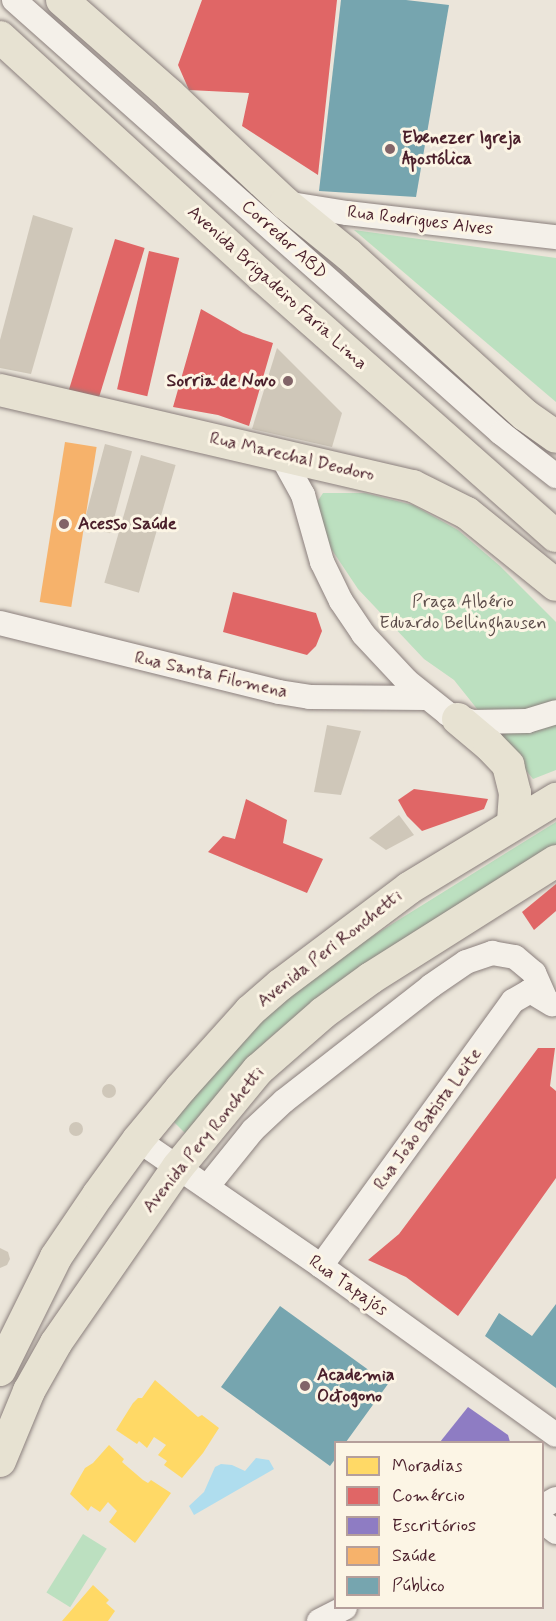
<!DOCTYPE html>
<meta charset="utf-8">
<style>
body{margin:0}
#map{position:relative;width:556px;height:1621px;overflow:hidden;background:#ebe5da;font-family:Mynerve,sans-serif}
div>[style]{position:absolute}
[style*='--x']{left:calc(var(--x)*1px);top:calc(var(--y)*1px);width:calc(var(--w)*1px);rotate:calc(var(--a)*1deg)}
.green>*{inset:0;background:#bce0c0;transform-origin:0 0}
.water>*{inset:0;background:#afddee}
.homes>*{inset:0;background:#ffd966}
.shops>*{inset:0;background:#e06666;transform-origin:0 0}
.offices>*{inset:0;background:#8e7cc3}
.health>*{inset:0;background:#f6b26b;transform-origin:0 0}
.public>*{inset:0;background:#76a5af}
.building>*{inset:0;background:#cfc7b9;transform-origin:0 0}
.round{border-radius:50%}
.roads{filter:drop-shadow(0 0 2px #8b807d) drop-shadow(0 0 2px #8b807d)}
.minor>*{height:24px;margin:-12px;padding:0 12px;transform-origin:12px;border-radius:12px;background:#f4f0e9}
.major>*{height:32px;margin:-16px;padding:0 16px;transform-origin:16px;border-radius:16px;background:#e7e2d2}
.dots>*{width:16px;height:16px;translate:-50% -50%;box-sizing:border-box;border:3px solid #fcf5e5;border-radius:50%}
span{translate:-50% -50%;white-space:nowrap;text-align:center;line-height:1.15;-webkit-text-stroke:6px #fcf5e5;paint-order:stroke}
.poi-label{font-size:18px;color:#4a1f2b;font-weight:700}
.left{translate:0 -50%;text-align:left}
.right{translate:-100% -50%;text-align:right}
.street-label{font-size:18px;color:#4a1f2b}
.park-label{font-size:18px;color:#5d4e4b}
.legend{position:absolute;left:334px;top:1441px;width:210px;height:168px;box-sizing:border-box;background:#fcf5e5;border:2px solid #b59f9b;margin:0;padding:8px 10px;list-style:none;font-size:18px;color:#4a1f2b}
.legend li{display:flex;align-items:center;gap:12px;height:30px}
.legend b{width:30px;border:2px solid #b59f9b}
</style>
<div id="map">
<div class="green">
<i style="clip-path:polygon(354px 230px,556px 258px,556px 402px)"></i>
<i style="clip-path:polygon(323px 493px,365px 493px,413px 505px,458px 530px,500px 566px,556px 622px,556px 770px,533px 779px,454px 680px,424px 659px,358px 589px,332px 550px,314px 507px)"></i>
<i style="clip-path:polygon(556px 822px,556px 847px,337px 984px,267px 1040px,186px 1134px,173px 1121px,219px 1065px,269px 1014px,331px 962px)"></i>
<i style="left:83px;top:1534px;width:28px;height:69px;rotate:32deg"></i>
</div>
<div class="water">
<i style="clip-path:polygon(256px 1458px,269px 1460px,274px 1469px,194px 1515px,189px 1506px,204px 1492px,215px 1467px,221px 1464px,232px 1465px,245px 1471px)"></i>
</div>
<div class="homes">
<i style="clip-path:polygon(155px 1380px,198px 1417px,202px 1415px,219px 1428px,203px 1453px,182px 1478px,164px 1465px,167px 1461px,158px 1455px,166px 1445px,154px 1437px,147px 1448px,139px 1441px,137px 1444px,116px 1430px,133px 1403px,138px 1398px,142px 1398px)"></i>
<i style="clip-path:polygon(109px 1445px,124px 1459px,122px 1462px,143px 1480px,148px 1483px,151px 1480px,171px 1493px,135px 1543px,109px 1522px,117px 1511px,108px 1502px,100px 1512px,91px 1506px,88px 1511px,70px 1494px,85px 1468px,93px 1463px)"></i>
<i style="clip-path:polygon(93px 1585px,109px 1600px,106px 1603px,115px 1611px,108px 1621px,62px 1621px)"></i>
</div>
<div class="shops">
<i style="clip-path:polygon(202px 0,337px 0,318px 175px,242px 126px,249px 93px,189px 90px,178px 65px)"></i>
<i style="left:115px;top:239px;width:31px;height:161px;rotate:17deg"></i>
<i style="left:149px;top:251px;width:31px;height:142px;rotate:13deg"></i>
<i style="clip-path:polygon(201px 309px,243px 333px,273px 343px,249px 426px,218px 415px,173px 407px)"></i>
<i style="clip-path:polygon(233px 592px,316px 613px,322px 631px,316px 646px,307px 655px,223px 632px)"></i>
<i style="clip-path:polygon(414px 789px,488px 799px,484px 809px,422px 831px,407px 816px,398px 800px)"></i>
<i style="clip-path:polygon(246px 799px,287px 820px,283px 843px,323px 859px,307px 893px,208px 852px,223px 836px,235px 839px)"></i>
<i style="clip-path:polygon(556px 884px,556px 911px,534px 930px,522px 912px)"></i>
<i style="clip-path:polygon(538px 1048px,555px 1048px,550px 1086px,556px 1091px,556px 1178px,458px 1316px,406px 1277px,368px 1260px,399px 1234px)"></i>
</div>
<div class="offices">
<i style="clip-path:polygon(468px 1407px,508px 1435px,510px 1442px,440px 1442px)"></i>
</div>
<div class="health">
<i style="left:65px;top:442px;width:32px;height:162px;rotate:9deg"></i>
</div>
<div class="public">
<i style="clip-path:polygon(341px 0,406px 0,449px 5px,416px 197px,319px 191px)"></i>
<i style="clip-path:polygon(556px 1304px,556px 1388px,485px 1336px,499px 1313px,532px 1336px)"></i>
<i style="clip-path:polygon(280px 1306px,388px 1384px,346px 1442px,336px 1442px,336px 1458px,330px 1466px,221px 1387px)"></i>
</div>
<div class="building">
<i style="clip-path:polygon(33px 215px,73px 228px,31px 374px,0 368px,0 340px)"></i>
<i style="clip-path:polygon(277px 348px,342px 413px,332px 447px,252px 429px)"></i>
<i style="left:105px;top:444px;width:28px;height:85px;rotate:15deg"></i>
<i style="left:141px;top:455px;width:36px;height:133px;rotate:16deg"></i>
<i style="clip-path:polygon(327px 725px,361px 731px,341px 795px,314px 792px)"></i>
<i style="clip-path:polygon(399px 815px,414px 835px,386px 850px,369px 838px)"></i>
<i class="round" style="left:102px;top:1084px;width:14px;height:14px"></i>
<i class="round" style="left:69px;top:1122px;width:14px;height:14px"></i>
<i style="clip-path:polygon(0 1248px,8px 1252px,10px 1259px,7px 1265px,0 1268px)"></i>
</div>
<div class="roads">
<div class="minor">
<i style="--x:14;--y:0;--w:652;--a:41.64"></i>
<i style="--x:501;--y:433;--w:70;--a:38"></i>
<i style="--x:285;--y:203;--w:63;--a:9.2"></i>
<i style="--x:347;--y:213;--w:210;--a:6.6"></i>
<i style="--x:281;--y:455;--w:46;--a:61.2"></i>
<i style="--x:303;--y:495;--w:70;--a:74.2"></i>
<i style="--x:322;--y:562;--w:43;--a:64"></i>
<i style="--x:341;--y:601;--w:40;--a:56"></i>
<i style="--x:363;--y:634;--w:64;--a:46.9"></i>
<i style="--x:407;--y:681;--w:53;--a:38.8"></i>
<i style="--x:448;--y:714;--w:25;--a:18"></i>
<i style="--x:472;--y:722;--w:55;--a:-1"></i>
<i style="--x:527;--y:721;--w:30;--a:-17"></i>
<i style="--x:0;--y:623;--w:287;--a:13.9"></i>
<i style="--x:279;--y:692;--w:31;--a:9"></i>
<i style="--x:310;--y:697;--w:116;--a:0.5"></i>
<i style="--x:138;--y:1140;--w:222;--a:34.5"></i>
<i style="--x:321;--y:1266;--w:289;--a:35.7"></i>
<i style="--x:207;--y:1187;--w:73;--a:-51.1"></i>
<i style="--x:253;--y:1130;--w:42;--a:-43.1"></i>
<i style="--x:284;--y:1101;--w:187;--a:-38"></i>
<i style="--x:431;--y:986;--w:42;--a:-34.4"></i>
<i style="--x:466;--y:962;--w:28;--a:-19"></i>
<i style="--x:492;--y:953;--w:23;--a:10"></i>
<i style="--x:515;--y:957;--w:25;--a:40"></i>
<i style="--x:534;--y:973;--w:27;--a:66"></i>
<i style="--x:321;--y:1266;--w:327;--a:-54.1"></i>
<i style="--x:513;--y:1001;--w:20;--a:-30"></i>
<i style="--x:530;--y:991;--w:26;--a:31"></i>
<i style="--x:542;--y:1507;--w:16;--a:-30"></i>
<i style="--x:542;--y:1521;--w:18;--a:38"></i>
<i style="--x:319;--y:1621;--w:29;--a:-27"></i>
</div>
<div class="major">
<i style="--x:62;--y:0;--w:144;--a:41.3"></i>
<i style="--x:170;--y:95;--w:158;--a:43.2"></i>
<i style="--x:285;--y:203;--w:82;--a:39.1"></i>
<i style="--x:349;--y:255;--w:238;--a:42.3"></i>
<i style="--x:525;--y:415;--w:38;--a:35"></i>
<i style="--x:0;--y:37;--w:356;--a:42.4"></i>
<i style="--x:263;--y:277;--w:391;--a:41.5"></i>
<i style="--x:0;--y:390;--w:424;--a:13.1"></i>
<i style="--x:413;--y:486;--w:60;--a:26.6"></i>
<i style="--x:467;--y:513;--w:114;--a:39"></i>
<i style="--x:458;--y:719;--w:40;--a:40"></i>
<i style="--x:489;--y:745;--w:28;--a:46"></i>
<i style="--x:508;--y:765;--w:29;--a:76"></i>
<i style="--x:515;--y:793;--w:30;--a:94"></i>
<i style="--x:0;--y:1370;--w:126;--a:-63.6"></i>
<i style="--x:56;--y:1257;--w:75;--a:-55.9"></i>
<i style="--x:98;--y:1195;--w:68;--a:-54"></i>
<i style="--x:138;--y:1140;--w:67;--a:-50.4"></i>
<i style="--x:181;--y:1088;--w:103;--a:-48.1"></i>
<i style="--x:250;--y:1011;--w:40;--a:-41"></i>
<i style="--x:280;--y:985;--w:161;--a:-36.9"></i>
<i style="--x:409;--y:888;--w:172;--a:-31.2"></i>
<i style="--x:0;--y:1461;--w:76;--a:-67.5"></i>
<i style="--x:29;--y:1391;--w:55;--a:-60.6"></i>
<i style="--x:56;--y:1343;--w:214;--a:-55.3"></i>
<i style="--x:178;--y:1167;--w:126;--a:-50.5"></i>
<i style="--x:258;--y:1070;--w:86;--a:-41.2"></i>
<i style="--x:323;--y:1013;--w:59;--a:-36.1"></i>
<i style="--x:371;--y:978;--w:219;--a:-32.3"></i>
</div>
</div>
<div class="dots">
<i style="left:390px;top:149px;background:#826468"></i>
<i style="left:288px;top:381px;background:#826468"></i>
<i style="left:64px;top:524px;background:#826468"></i>
<i style="left:305px;top:1386px;background:#826468"></i>
</div>
<div class="poi-label">
<span class="left" style="left:402px;top:149px">Ebenezer Igreja<br>Apostólica</span>
<span class="right" style="left:276px;top:381px">Sorria de Novo</span>
<span class="left" style="left:78px;top:524px">Acesso Saúde</span>
<span class="left" style="left:317px;top:1386px">Academia<br>Octogono</span>
</div>
<div class="street-label">
<span style="left:420px;top:221px;rotate:7deg">Rua Rodrigues Alves</span>
<span style="left:284px;top:240px;rotate:42deg">Corredor ABD</span>
<span style="left:277px;top:288px;rotate:42deg">Avenida Brigadeiro Faria Lima</span>
<span style="left:292px;top:457px;rotate:13deg">Rua Marechal Deodoro</span>
<span style="left:211px;top:675px;rotate:13deg">Rua Santa Filomena</span>
<span style="left:330px;top:949px;rotate:-38deg">Avenida Peri Ronchetti</span>
<span style="left:428px;top:1119px;rotate:-54deg">Rua João Batista Leite</span>
<span style="left:204px;top:1140px;rotate:-51deg">Avenida Pery Ronchetti</span>
<span style="left:348px;top:1286px;rotate:35deg">Rua Tapajós</span>
</div>
<div class="park-label">
<span style="left:463px;top:613px">Praça Albério<br>Eduardo Bellinghausen</span>
</div>
<ul class="legend">
<li><b style="height:16px;background:#ffd966"></b>Moradias</li>
<li><b style="height:16px;background:#e06666"></b>Comércio</li>
<li><b style="height:16px;background:#8e7cc3"></b>Escritórios</li>
<li><b style="height:16px;background:#f6b26b"></b>Saúde</li>
<li><b style="height:16px;background:#76a5af"></b>Público</li>
</ul>
</div>
